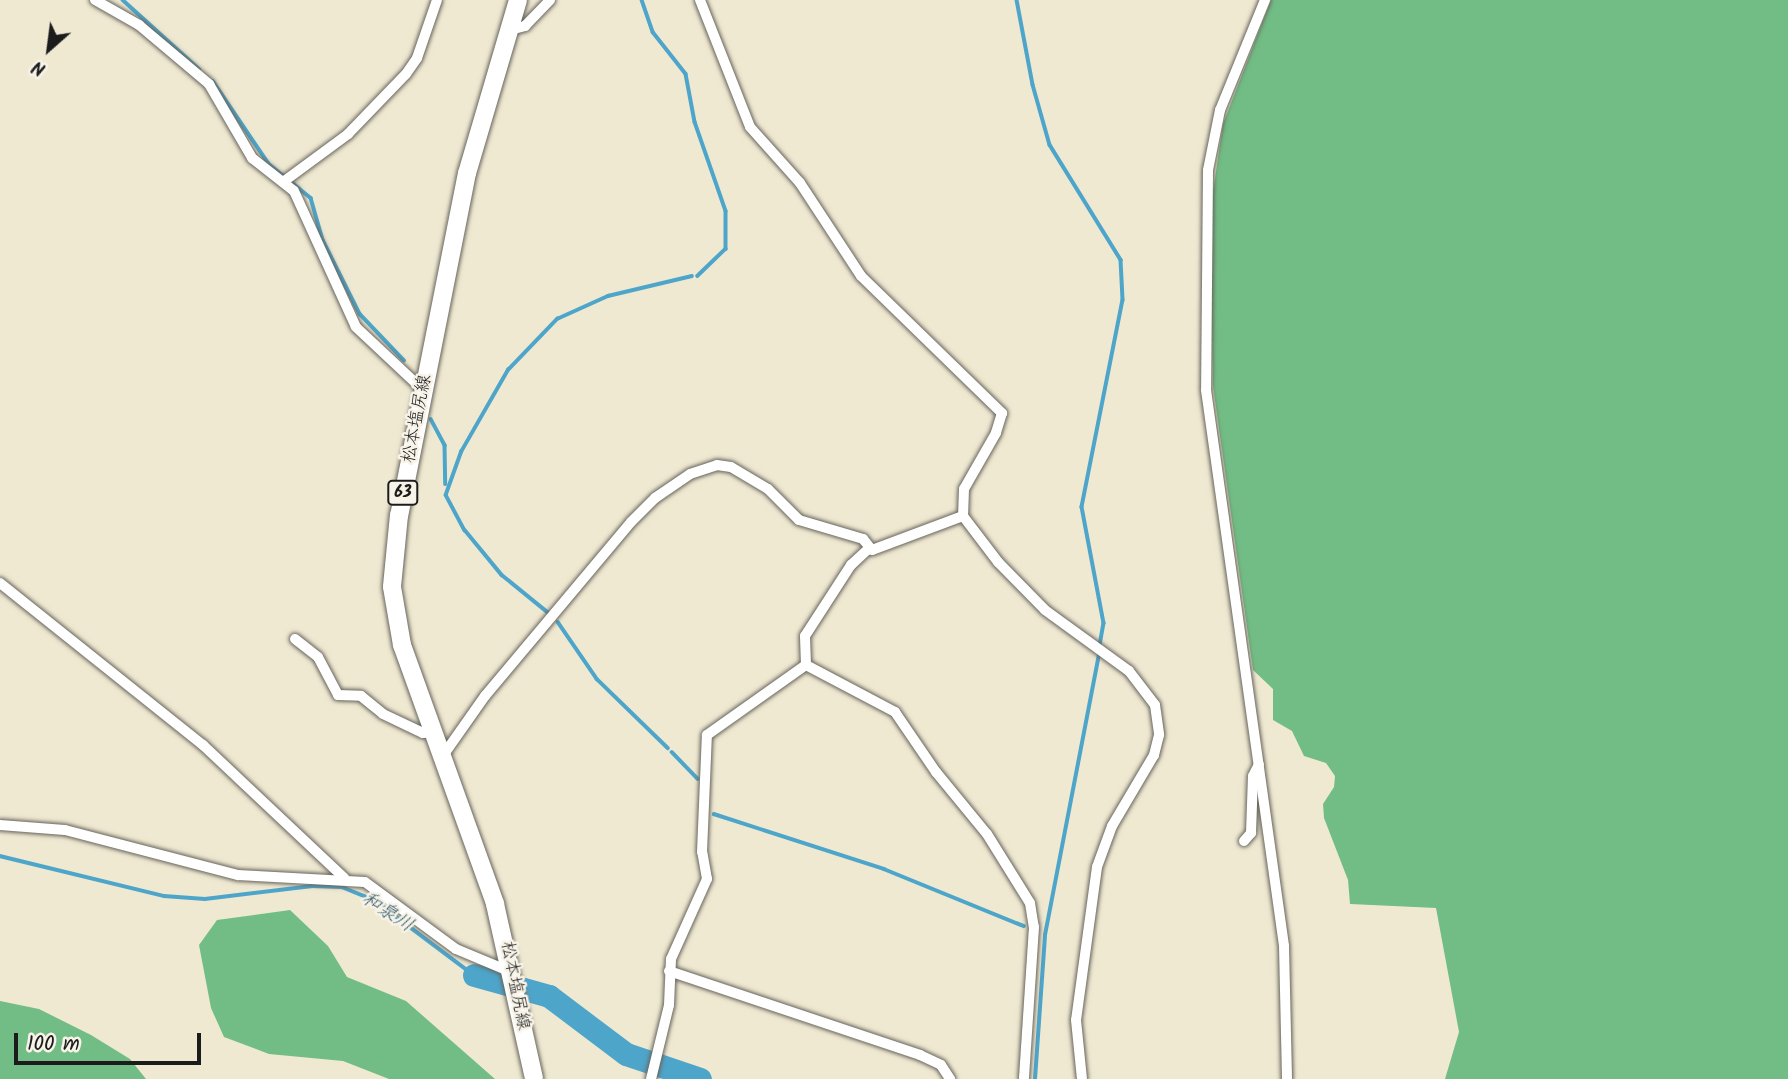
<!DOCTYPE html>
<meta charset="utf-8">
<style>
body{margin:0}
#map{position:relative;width:1788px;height:1079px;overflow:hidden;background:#f0e9d2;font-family:Kalam,"Klee One",sans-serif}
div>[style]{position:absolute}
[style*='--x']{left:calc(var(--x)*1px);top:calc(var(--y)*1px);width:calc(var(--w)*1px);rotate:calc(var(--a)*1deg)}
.forest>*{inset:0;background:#72bd85}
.stream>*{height:3.5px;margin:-1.75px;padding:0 1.75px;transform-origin:1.75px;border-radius:1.75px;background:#4ea5ca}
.river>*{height:23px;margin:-11.5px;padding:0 11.5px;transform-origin:11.5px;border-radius:11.5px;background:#4ea5ca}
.roads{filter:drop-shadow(0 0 2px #66645c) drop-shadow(0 0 2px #66645c)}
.street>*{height:10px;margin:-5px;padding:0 5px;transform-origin:5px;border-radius:5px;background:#fff}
.primary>*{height:18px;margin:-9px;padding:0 9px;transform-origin:9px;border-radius:9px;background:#fff}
span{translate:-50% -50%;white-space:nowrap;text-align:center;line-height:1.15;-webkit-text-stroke:5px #f7f3e8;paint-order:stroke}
.shield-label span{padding:2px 5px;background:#f7f3e8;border:2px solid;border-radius:5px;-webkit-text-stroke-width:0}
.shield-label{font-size:16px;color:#1c1c1c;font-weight:700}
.street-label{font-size:18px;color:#1c1c1c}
.water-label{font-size:19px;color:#325a6a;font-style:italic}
.north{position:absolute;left:14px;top:14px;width:70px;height:70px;-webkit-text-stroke:5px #f7f3e8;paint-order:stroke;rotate:208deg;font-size:19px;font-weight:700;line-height:28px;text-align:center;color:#1c1c1c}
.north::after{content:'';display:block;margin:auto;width:24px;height:32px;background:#1c1c1c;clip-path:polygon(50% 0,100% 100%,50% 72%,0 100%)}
.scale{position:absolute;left:14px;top:1033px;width:187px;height:32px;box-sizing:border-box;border:4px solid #1c1c1c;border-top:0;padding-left:9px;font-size:21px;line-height:24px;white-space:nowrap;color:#1c1c1c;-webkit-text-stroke:5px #f7f3e8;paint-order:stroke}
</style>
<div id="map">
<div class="forest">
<i style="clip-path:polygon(1271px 0,1788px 0,1788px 1079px,1445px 1079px,1459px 1032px,1436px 908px,1350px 904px,1348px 880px,1324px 818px,1323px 804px,1334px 787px,1335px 776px,1326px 763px,1304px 756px,1292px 731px,1273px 720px,1273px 689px,1253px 670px,1213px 386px,1210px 212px,1223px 124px)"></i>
<i style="clip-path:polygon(290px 910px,328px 946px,347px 977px,406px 1001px,495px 1079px,389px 1079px,343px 1061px,269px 1054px,224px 1037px,211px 1008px,199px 945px,217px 920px)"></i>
<i style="clip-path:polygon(0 1001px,39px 1009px,91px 1035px,130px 1059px,146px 1079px,0 1079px)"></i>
</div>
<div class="stream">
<i style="--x:123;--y:0;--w:103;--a:42.2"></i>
<i style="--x:642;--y:0;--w:34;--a:71"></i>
<i style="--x:653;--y:32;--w:53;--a:51.8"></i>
<i style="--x:686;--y:74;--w:49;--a:79.4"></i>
<i style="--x:695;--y:122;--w:94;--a:70.8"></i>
<i style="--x:726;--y:211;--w:38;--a:90"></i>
<i style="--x:726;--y:249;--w:39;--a:136"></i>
<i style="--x:1017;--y:0;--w:86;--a:79.3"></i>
<i style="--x:1033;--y:85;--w:62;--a:74.2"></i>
<i style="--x:1050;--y:145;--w:135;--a:58.3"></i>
<i style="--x:1121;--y:260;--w:40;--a:87.1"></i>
<i style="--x:1123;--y:300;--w:211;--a:101.2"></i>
<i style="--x:1082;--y:507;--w:118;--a:79.3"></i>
<i style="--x:1104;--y:623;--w:23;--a:100"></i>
<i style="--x:213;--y:81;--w:100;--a:56"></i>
<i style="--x:269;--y:164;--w:54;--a:39"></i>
<i style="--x:311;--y:198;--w:44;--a:74.1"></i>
<i style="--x:323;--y:240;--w:83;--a:63.4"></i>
<i style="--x:360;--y:314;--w:64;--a:46.3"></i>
<i style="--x:431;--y:419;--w:30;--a:62"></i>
<i style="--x:445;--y:445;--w:39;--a:89"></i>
<i style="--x:446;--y:494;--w:45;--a:-70.3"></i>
<i style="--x:461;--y:452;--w:95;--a:-60.2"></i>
<i style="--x:508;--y:370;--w:71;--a:-46.1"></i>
<i style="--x:557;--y:319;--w:56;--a:-24.3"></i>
<i style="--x:608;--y:296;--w:86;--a:-13.4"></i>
<i style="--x:446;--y:495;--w:40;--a:62"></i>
<i style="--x:465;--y:530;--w:58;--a:50.6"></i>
<i style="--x:502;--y:575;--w:62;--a:39.1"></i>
<i style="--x:558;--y:622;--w:69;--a:55.6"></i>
<i style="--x:597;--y:679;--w:99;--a:44.2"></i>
<i style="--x:672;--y:752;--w:37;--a:46"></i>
<i style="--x:714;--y:814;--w:179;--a:17.9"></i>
<i style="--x:884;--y:869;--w:151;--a:22.2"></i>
<i style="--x:0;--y:856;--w:169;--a:13.7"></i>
<i style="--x:164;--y:896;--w:41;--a:4.2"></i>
<i style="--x:205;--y:899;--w:108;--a:-6.9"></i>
<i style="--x:312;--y:886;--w:30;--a:2"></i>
<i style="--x:342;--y:887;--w:35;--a:22"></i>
<i style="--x:374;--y:900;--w:125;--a:36.9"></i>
<i style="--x:1045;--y:935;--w:286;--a:-79.1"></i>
<i style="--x:1035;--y:1079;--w:143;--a:-86"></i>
</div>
<div class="river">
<i style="--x:474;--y:975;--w:78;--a:15.6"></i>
<i style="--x:549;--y:996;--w:96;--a:37"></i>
<i style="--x:626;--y:1054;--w:78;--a:18.7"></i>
</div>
<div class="roads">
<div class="street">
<i style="--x:95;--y:0;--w:51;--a:29.6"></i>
<i style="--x:139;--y:25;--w:92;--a:40.1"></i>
<i style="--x:209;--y:84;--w:86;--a:59.8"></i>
<i style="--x:252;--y:158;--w:53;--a:38.2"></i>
<i style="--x:294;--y:191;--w:149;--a:65.5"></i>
<i style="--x:356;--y:327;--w:92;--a:43.2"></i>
<i style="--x:700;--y:0;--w:136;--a:68.5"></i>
<i style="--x:750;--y:127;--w:75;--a:48.2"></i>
<i style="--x:800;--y:183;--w:111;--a:56.7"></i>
<i style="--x:861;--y:276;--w:197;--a:44.2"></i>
<i style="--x:1002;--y:413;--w:21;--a:107"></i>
<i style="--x:996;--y:433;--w:64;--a:119.7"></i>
<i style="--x:964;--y:489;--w:27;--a:92"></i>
<i style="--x:963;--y:516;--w:58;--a:52.7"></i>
<i style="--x:998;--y:562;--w:67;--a:45.6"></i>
<i style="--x:1045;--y:610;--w:104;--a:36"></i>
<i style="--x:1129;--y:671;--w:43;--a:52.6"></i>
<i style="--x:1155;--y:705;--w:30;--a:82"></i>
<i style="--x:1159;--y:735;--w:21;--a:104"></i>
<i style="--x:1154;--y:755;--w:82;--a:120.6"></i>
<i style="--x:1112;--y:826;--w:44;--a:110.1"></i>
<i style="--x:1097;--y:867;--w:154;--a:97.8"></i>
<i style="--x:1076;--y:1020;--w:59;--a:84.2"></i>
<i style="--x:1265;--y:0;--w:119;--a:112.2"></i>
<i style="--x:1220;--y:110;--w:61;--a:101.3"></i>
<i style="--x:1208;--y:170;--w:220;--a:90.5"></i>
<i style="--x:1206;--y:390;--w:561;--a:82.01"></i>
<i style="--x:1284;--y:946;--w:133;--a:88.7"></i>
<i style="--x:510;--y:30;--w:16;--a:-15"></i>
<i style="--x:525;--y:26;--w:36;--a:-46"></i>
<i style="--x:283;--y:182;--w:81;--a:-36.4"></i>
<i style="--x:348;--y:134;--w:83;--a:-46"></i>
<i style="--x:406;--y:74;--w:19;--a:-55"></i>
<i style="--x:417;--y:58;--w:61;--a:-71"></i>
<i style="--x:0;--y:583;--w:260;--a:38.6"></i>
<i style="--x:203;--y:745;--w:194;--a:43.3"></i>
<i style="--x:295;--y:639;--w:29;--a:38"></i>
<i style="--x:318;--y:657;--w:43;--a:62.2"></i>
<i style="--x:338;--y:695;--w:23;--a:2"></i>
<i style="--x:361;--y:696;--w:28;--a:39"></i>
<i style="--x:383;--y:714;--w:44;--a:25.4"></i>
<i style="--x:423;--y:733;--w:10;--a:-6"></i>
<i style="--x:806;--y:665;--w:101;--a:27.8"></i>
<i style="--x:895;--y:712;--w:73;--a:55.7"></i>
<i style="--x:936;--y:772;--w:80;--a:50.6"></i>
<i style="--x:987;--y:834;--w:81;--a:58.1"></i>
<i style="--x:1030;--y:903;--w:24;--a:81"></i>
<i style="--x:1034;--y:927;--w:152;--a:93.8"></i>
<i style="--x:806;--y:665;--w:29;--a:-92"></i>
<i style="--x:805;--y:636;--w:85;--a:-57.1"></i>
<i style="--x:851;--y:565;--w:23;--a:-43"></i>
<i style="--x:442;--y:757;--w:75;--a:-54.8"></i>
<i style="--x:485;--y:696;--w:227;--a:-50"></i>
<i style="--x:631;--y:522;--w:34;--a:-45"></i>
<i style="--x:655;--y:498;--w:42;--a:-34.4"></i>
<i style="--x:690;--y:474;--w:28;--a:-18"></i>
<i style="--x:717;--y:465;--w:14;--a:8"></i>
<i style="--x:731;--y:467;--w:43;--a:30.7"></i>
<i style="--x:768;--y:489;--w:44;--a:45"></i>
<i style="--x:799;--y:520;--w:67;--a:16.5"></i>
<i style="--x:863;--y:539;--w:14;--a:51"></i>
<i style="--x:872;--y:550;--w:97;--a:-20.5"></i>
<i style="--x:0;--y:825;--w:65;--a:4.4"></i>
<i style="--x:65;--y:830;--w:179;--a:14.6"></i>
<i style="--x:238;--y:875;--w:127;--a:3.2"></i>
<i style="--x:365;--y:882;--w:113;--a:36.4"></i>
<i style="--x:456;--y:949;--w:60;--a:22.7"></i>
<i style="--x:1244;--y:841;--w:11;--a:-49"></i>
<i style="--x:1251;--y:833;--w:57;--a:-88"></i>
<i style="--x:1253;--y:776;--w:13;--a:-63"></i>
<i style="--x:669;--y:971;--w:265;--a:18.5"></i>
<i style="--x:920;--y:1055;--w:23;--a:25"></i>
<i style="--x:941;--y:1065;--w:17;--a:57"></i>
<i style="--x:651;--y:1079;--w:76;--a:-76.3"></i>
<i style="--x:669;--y:1005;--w:46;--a:-87.5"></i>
<i style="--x:671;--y:959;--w:88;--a:-65.8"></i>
<i style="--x:707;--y:879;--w:27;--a:-100"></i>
<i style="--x:702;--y:852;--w:117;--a:-87.6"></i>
<i style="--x:707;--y:735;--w:121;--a:-35.3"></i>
</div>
<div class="primary">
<i style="--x:518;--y:0;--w:180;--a:106.4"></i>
<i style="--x:467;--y:173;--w:349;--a:101.2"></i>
<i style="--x:399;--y:515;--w:72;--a:95.6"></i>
<i style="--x:392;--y:587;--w:59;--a:80.2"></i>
<i style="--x:402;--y:645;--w:275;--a:70.2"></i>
<i style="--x:495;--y:904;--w:179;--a:77.4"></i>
</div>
</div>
<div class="shield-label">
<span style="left:403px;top:493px">63</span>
</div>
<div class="street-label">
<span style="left:418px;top:419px;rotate:-79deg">松本塩尻線</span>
<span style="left:514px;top:986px;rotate:79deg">松本塩尻線</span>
</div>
<div class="water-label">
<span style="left:387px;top:913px;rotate:33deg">和泉川</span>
</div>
<div class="north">N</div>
<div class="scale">100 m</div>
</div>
